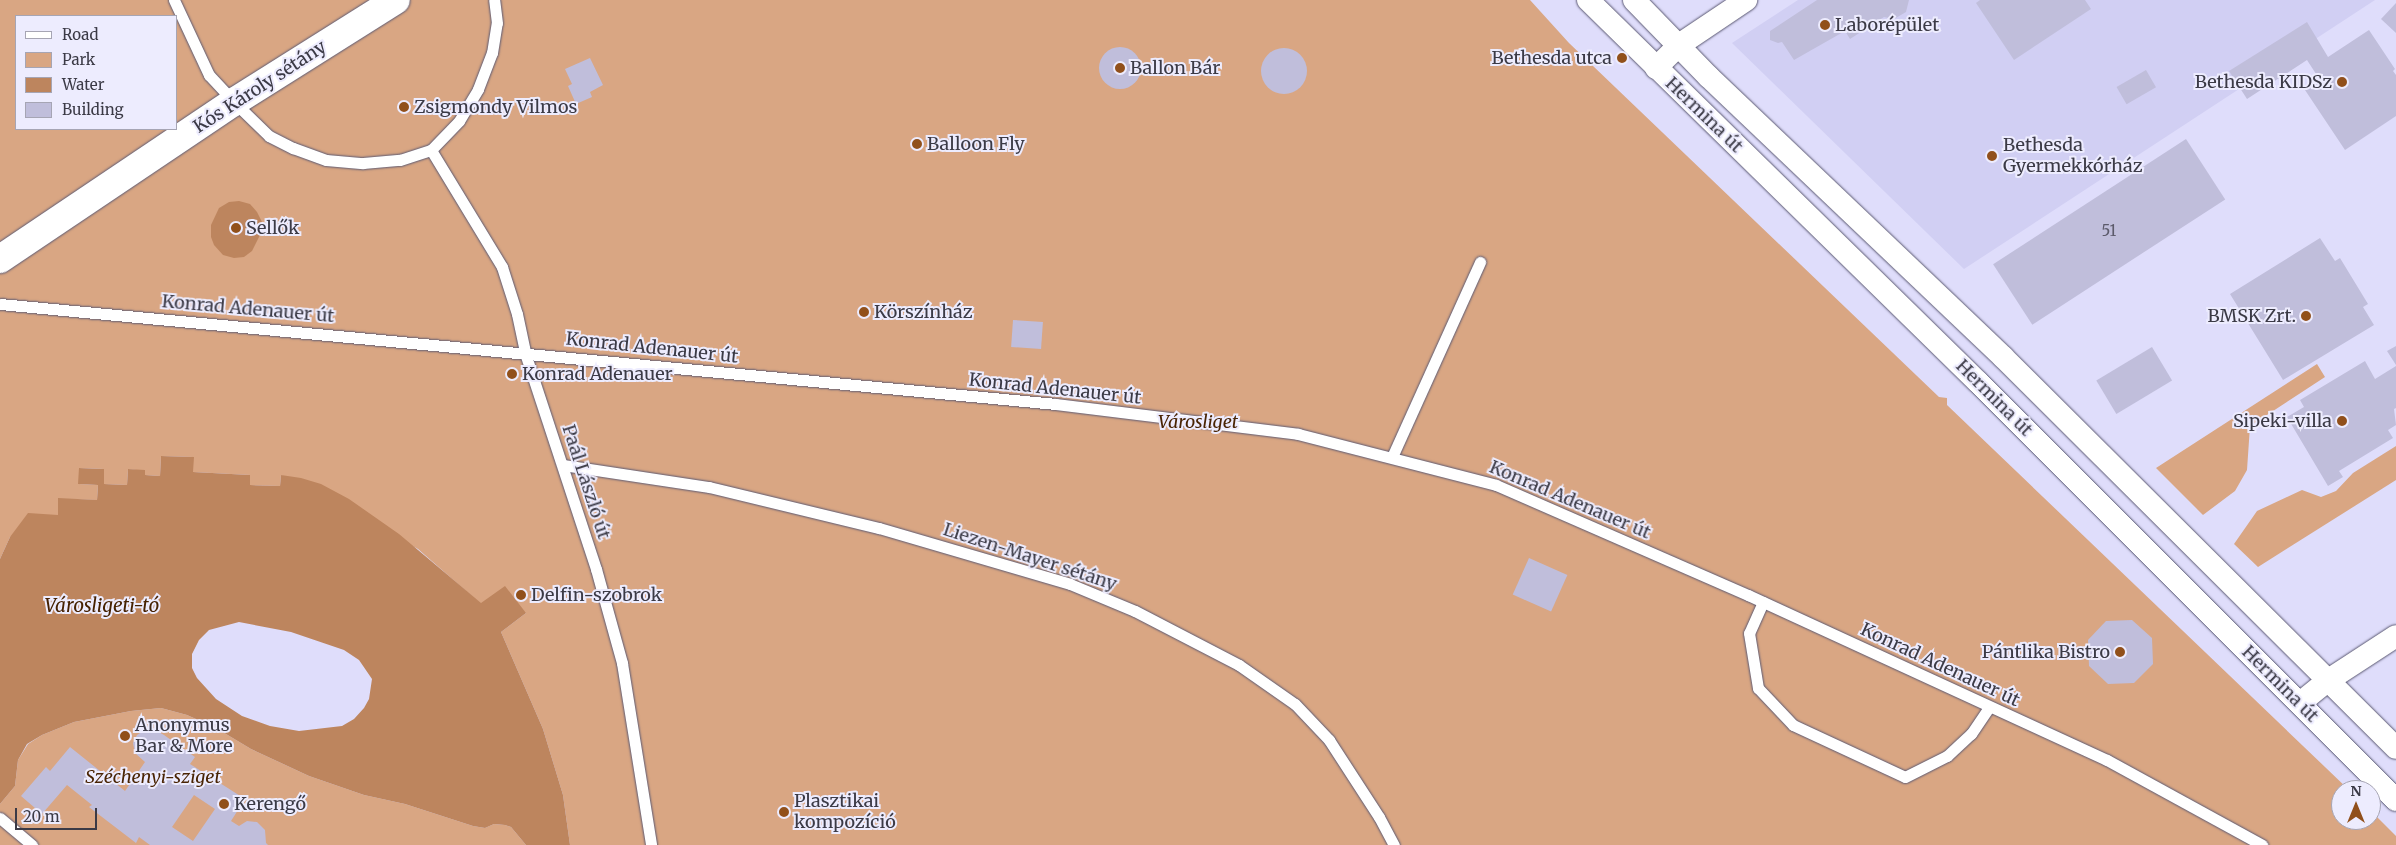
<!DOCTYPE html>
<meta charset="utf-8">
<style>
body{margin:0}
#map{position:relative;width:2396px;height:845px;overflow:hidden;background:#dfddfb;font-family:Merriweather,serif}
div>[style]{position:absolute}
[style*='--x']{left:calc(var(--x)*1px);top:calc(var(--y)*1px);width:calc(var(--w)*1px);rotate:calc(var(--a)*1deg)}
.built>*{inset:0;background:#d1cff3}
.green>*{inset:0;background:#d9a683}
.water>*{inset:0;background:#bd855e}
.building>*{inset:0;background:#c0bedb;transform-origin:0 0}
.round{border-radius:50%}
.roads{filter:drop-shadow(0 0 1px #5b5972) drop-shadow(0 0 1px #5b5972)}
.service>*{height:11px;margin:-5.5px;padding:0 5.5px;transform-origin:5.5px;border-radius:5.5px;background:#fff}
.minor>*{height:22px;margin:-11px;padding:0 11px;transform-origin:11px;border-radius:11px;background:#fff}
.tertiary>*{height:28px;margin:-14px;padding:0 14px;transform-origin:14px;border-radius:14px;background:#fff}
.dots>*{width:14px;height:14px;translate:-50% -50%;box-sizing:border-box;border:2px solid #edecfe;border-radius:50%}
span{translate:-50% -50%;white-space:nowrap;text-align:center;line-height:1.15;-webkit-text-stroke:4px #edecfe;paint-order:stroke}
.number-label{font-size:15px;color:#5c5b6b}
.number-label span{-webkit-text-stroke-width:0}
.poi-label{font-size:18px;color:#3b3a46}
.left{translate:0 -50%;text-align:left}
.right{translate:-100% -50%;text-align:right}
.street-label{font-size:18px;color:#3b3a46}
.park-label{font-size:18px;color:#492404;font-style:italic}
.water-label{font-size:19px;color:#462101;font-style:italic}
.legend{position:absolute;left:15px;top:15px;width:162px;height:115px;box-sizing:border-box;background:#edecfe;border:1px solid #a6a5b4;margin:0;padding:6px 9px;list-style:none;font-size:15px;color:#3b3a46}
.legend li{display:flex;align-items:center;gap:10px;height:25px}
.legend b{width:25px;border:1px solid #a6a5b4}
.north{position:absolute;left:2331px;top:780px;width:50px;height:50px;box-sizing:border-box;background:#edecfe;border:1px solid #a6a5b4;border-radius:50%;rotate:0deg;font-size:14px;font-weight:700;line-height:20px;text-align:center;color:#3b3a46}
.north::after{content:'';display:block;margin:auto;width:18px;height:22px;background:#91501b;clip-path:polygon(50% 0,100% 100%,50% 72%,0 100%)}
.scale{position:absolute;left:15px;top:808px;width:82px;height:22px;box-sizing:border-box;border:2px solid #3b3a46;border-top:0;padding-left:6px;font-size:15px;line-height:18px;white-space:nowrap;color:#3b3a46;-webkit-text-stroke:4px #edecfe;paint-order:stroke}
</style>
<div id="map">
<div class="built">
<i style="clip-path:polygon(1798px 0,2375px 0,1964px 269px,1732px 43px)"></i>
</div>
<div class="green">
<i style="clip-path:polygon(evenodd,0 0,1530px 0,1569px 43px,1939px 397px,1947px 398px,1947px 405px,2349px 790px,2341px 790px,2341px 820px,2371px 820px,2371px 811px,2396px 836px,2396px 845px,570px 845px,563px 795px,543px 729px,501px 632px,526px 613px,481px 604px,418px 549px,281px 475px,280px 486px,249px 485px,250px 475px,193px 472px,193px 457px,161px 456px,160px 476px,145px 475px,145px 471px,128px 469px,127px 485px,103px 484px,104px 469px,80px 468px,79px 484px,98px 485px,97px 500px,59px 499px,58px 515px,10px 537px,0 559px,0 0,16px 16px,176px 16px,176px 129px,16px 129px,16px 16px)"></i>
<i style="clip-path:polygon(2317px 364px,2325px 377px,2250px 426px,2247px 470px,2235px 491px,2203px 515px,2156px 468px)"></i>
<i style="clip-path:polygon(2396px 446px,2396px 480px,2258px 567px,2234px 544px,2257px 511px,2302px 490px,2321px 497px,2336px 491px,2353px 473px)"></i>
<i style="clip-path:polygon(161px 708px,187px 715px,216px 728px,251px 749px,309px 776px,364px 795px,405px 804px,473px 826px,485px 828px,494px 824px,505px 825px,511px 827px,526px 845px,0 845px,0 804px,15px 786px,18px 760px,28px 744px,42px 735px,74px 722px,131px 711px)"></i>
</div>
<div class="water">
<i style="clip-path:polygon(239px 201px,250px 204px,257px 212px,262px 222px,262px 231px,252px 251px,244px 257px,234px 258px,223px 255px,214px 245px,211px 237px,211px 225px,219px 208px,229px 202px)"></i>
<i style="clip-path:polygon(evenodd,161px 456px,194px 457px,193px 472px,250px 475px,250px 485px,280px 486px,281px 475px,301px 478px,321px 484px,349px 499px,399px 534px,481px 603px,505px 586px,526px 613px,501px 632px,543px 729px,563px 795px,570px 845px,526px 845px,511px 827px,505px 825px,494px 824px,485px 828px,473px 826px,405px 804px,364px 795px,309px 776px,251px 749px,216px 728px,187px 715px,161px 708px,131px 711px,74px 722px,42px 735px,27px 744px,18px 760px,15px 786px,0 804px,0 559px,10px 537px,28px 513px,58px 515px,58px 498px,97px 500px,98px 485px,78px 484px,79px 468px,104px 469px,104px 484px,127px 485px,128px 469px,145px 470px,145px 475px,160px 476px,161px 456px,239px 622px,291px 632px,344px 650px,359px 660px,372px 679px,369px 699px,364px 708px,354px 719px,342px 726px,299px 731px,270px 726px,242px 716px,216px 699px,197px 678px,192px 668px,192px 654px,199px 640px,209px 630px,239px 622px)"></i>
</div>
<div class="building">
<i style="clip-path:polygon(1817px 0,1909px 0,1906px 12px,1894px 19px,1884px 17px,1850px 39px,1845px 31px,1794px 60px,1782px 42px,1778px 43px,1770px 40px,1770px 31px)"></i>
<i style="clip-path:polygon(1980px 0,2085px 0,2091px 9px,2014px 60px,1976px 3px)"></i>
<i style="clip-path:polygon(2396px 3px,2396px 33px,2381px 19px)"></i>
<i style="clip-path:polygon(2307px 22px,2328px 57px,2369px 30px,2395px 69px,2393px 71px,2396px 75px,2396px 116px,2345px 150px,2303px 87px,2318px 77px,2307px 60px,2247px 99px,2229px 71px)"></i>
<i class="round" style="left:1099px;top:47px;width:42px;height:42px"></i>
<i class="round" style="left:1261px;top:48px;width:46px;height:46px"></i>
<i style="clip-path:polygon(590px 58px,603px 85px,590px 92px,592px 97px,576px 104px,568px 86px,572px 84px,565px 69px)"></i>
<i style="left:2146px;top:70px;width:20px;height:34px;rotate:60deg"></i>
<i style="left:2186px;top:139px;width:72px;height:230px;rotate:57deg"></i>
<i style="clip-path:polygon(2320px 238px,2335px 261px,2340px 258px,2368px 304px,2363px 307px,2374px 325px,2283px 380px,2230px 294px)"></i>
<i style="left:1013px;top:320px;width:30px;height:27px;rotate:4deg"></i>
<i style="clip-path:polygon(2396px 346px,2396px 365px,2387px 351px)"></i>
<i style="left:2152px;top:347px;width:39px;height:65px;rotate:59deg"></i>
<i style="clip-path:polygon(2365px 361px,2375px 379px,2396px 366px,2396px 408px,2394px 409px,2396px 425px,2388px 430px,2393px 438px,2339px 471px,2343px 477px,2328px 486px,2287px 417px,2304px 407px,2300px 400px)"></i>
<i style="left:1529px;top:558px;width:42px;height:40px;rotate:24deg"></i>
<i style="clip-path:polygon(2132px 620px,2152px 638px,2153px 664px,2134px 683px,2108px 684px,2089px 666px,2088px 640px,2106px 621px)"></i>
<i style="clip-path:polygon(evenodd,145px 730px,155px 730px,164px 735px,195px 757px,190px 764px,245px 799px,231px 821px,239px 826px,247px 821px,257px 822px,265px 830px,266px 843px,268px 845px,150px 845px,139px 837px,136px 843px,89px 807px,92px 805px,67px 785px,42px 814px,21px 796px,46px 767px,50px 771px,70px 747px,125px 791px,145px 762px,135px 753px,133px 743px,137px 735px,145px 730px,194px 795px,215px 809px,193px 841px,172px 827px,194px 795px)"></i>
</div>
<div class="roads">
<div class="service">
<i style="--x:174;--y:0;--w:83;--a:65"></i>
<i style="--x:209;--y:75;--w:37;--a:47"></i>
<i style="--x:234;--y:102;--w:49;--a:44.2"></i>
<i style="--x:269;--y:136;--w:27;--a:27"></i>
<i style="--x:293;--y:148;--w:35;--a:20"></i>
<i style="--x:326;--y:160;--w:37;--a:5"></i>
<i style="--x:363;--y:163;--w:37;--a:-5"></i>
<i style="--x:400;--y:160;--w:33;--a:-18"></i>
<i style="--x:431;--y:150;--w:40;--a:-46"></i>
<i style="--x:459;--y:121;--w:37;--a:-59"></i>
<i style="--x:478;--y:89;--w:39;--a:-69"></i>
<i style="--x:492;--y:53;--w:30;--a:-81"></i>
<i style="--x:497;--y:23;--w:23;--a:-97"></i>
<i style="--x:431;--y:150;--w:137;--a:58.7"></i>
<i style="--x:502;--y:267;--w:49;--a:72.3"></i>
<i style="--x:517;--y:314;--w:40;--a:78"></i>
<i style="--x:525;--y:353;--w:227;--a:71.8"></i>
<i style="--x:596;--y:569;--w:98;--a:74.5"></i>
<i style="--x:622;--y:663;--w:184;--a:80.9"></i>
<i style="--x:0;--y:304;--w:1060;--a:5.41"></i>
<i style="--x:1055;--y:404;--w:245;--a:7"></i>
<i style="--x:1298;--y:434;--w:204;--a:14.4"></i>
<i style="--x:1496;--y:485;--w:275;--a:23.6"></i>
<i style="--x:1748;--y:595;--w:395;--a:24.7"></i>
<i style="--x:2107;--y:760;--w:177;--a:28.7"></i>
<i style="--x:1392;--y:457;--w:214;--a:-65.7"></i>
<i style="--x:563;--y:465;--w:148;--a:8.6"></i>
<i style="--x:709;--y:487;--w:175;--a:13.6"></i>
<i style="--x:879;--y:528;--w:199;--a:16.3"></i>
<i style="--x:1070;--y:584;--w:70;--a:22.6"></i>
<i style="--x:1135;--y:611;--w:117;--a:27.4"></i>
<i style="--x:1239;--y:665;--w:68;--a:34.9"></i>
<i style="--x:1295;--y:704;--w:50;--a:46.6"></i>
<i style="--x:1329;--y:740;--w:92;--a:57"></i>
<i style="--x:1379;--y:817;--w:32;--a:62"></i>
<i style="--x:1763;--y:602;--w:34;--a:114"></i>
<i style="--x:1749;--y:633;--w:56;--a:80.7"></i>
<i style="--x:1758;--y:688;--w:51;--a:46.6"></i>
<i style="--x:1793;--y:725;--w:123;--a:24.9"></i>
<i style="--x:1905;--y:777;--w:47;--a:-26.6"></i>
<i style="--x:1947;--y:756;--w:33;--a:-43"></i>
<i style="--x:1971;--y:734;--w:32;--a:-56"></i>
<i style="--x:0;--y:818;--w:42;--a:40.2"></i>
</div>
<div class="minor">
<i style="--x:1588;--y:0;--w:546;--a:44.41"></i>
<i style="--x:1978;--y:382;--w:591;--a:45"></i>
<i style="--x:1634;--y:0;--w:107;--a:45.8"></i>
<i style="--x:1709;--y:77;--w:406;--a:43.6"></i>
<i style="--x:2003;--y:357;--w:554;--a:44.85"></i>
<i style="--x:1656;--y:68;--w:33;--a:-45"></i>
<i style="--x:1679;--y:45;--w:81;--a:-33.9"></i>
<i style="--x:2300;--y:703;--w:35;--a:-39"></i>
<i style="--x:2327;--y:681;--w:82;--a:-33.1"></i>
</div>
<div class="tertiary">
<i style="--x:0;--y:259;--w:282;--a:-33.9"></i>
<i style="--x:234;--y:102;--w:191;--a:-32.2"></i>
</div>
</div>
<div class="dots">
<i style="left:1825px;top:25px;background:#91501b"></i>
<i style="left:1622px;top:58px;background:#91501b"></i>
<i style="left:1120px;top:68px;background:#91501b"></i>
<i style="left:2342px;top:82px;background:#91501b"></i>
<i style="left:404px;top:107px;background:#91501b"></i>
<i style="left:917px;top:144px;background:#91501b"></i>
<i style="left:1992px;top:156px;background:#91501b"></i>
<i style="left:236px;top:228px;background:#91501b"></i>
<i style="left:864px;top:312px;background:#91501b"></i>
<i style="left:2306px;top:316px;background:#91501b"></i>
<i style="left:512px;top:374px;background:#91501b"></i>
<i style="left:2342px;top:421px;background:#91501b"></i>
<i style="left:521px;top:595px;background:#91501b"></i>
<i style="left:2120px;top:652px;background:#91501b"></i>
<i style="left:125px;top:736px;background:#91501b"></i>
<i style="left:224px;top:804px;background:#91501b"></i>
<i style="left:784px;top:812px;background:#91501b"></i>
</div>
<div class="number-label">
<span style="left:2109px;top:231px">51</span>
</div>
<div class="poi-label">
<span class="left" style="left:1835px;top:25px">Laborépület</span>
<span class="right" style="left:1612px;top:58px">Bethesda utca</span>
<span class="left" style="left:1130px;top:68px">Ballon Bár</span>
<span class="right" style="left:2332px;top:82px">Bethesda KIDSz</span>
<span class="left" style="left:414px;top:107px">Zsigmondy Vilmos</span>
<span class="left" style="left:927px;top:144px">Balloon Fly</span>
<span class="left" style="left:2003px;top:156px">Bethesda<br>Gyermekkórház</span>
<span class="left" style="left:246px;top:228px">Sellők</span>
<span class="left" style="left:874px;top:312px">Körszínház</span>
<span class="right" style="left:2296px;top:316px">BMSK Zrt.</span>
<span class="left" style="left:522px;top:374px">Konrad Adenauer</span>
<span class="right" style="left:2332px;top:421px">Sipeki-villa</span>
<span class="left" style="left:531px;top:595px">Delfin-szobrok</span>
<span class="right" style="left:2110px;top:652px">Pántlika Bistro</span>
<span class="left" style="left:135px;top:736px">Anonymus<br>Bar &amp; More</span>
<span class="left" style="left:794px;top:812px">Plasztikai<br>kompozíció</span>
<span class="left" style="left:234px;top:804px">Kerengő</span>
</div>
<div class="street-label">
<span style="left:260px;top:87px;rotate:-33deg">Kós Károly sétány</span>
<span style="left:1704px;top:115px;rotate:44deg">Hermina út</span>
<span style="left:248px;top:309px;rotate:5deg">Konrad Adenauer út</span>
<span style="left:652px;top:348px;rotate:6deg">Konrad Adenauer út</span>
<span style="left:1055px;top:389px;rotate:6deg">Konrad Adenauer út</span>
<span style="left:1994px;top:398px;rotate:45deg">Hermina út</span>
<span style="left:586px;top:482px;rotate:72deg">Paál László út</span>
<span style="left:1570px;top:500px;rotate:23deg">Konrad Adenauer út</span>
<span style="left:1030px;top:557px;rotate:18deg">Liezen-Mayer sétány</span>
<span style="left:1940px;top:665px;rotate:25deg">Konrad Adenauer út</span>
<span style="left:2280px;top:684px;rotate:45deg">Hermina út</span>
</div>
<div class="park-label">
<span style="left:1198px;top:422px">Városliget</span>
<span style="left:153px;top:777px">Széchenyi-sziget</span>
</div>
<div class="water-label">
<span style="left:102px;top:606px">Városligeti-tó</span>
</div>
<ul class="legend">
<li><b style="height:6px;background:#fff"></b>Road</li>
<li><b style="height:14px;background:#d9a683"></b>Park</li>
<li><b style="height:14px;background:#bd855e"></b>Water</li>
<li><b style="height:14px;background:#c0bedb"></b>Building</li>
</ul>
<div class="north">N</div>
<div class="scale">20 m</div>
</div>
